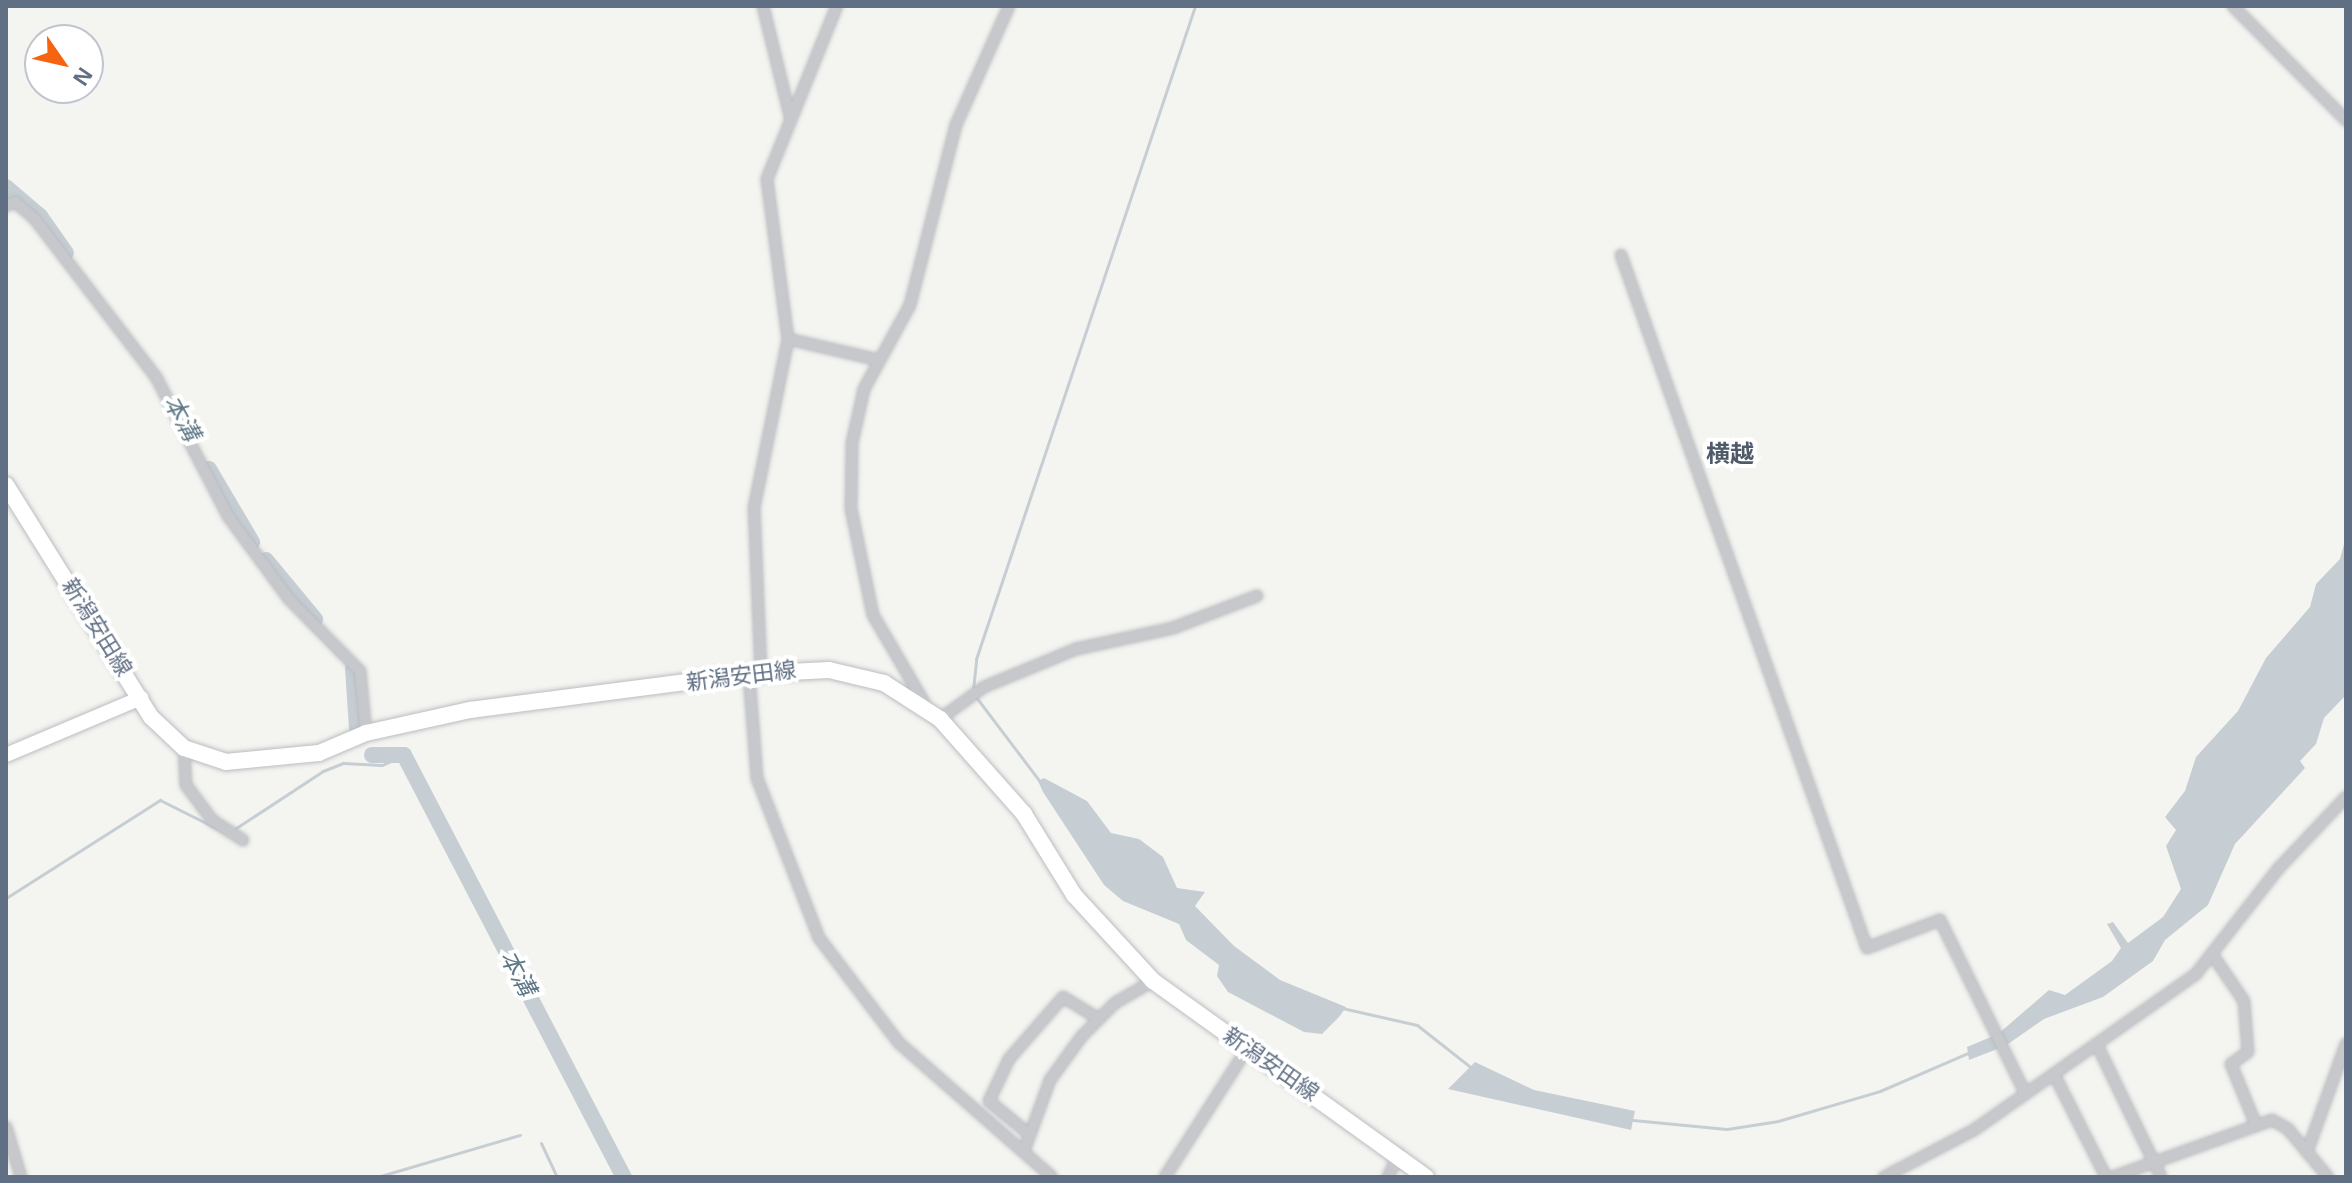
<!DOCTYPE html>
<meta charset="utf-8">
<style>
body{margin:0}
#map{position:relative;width:2352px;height:1183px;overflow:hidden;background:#f4f5f0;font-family:Arial,"Noto Sans JP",sans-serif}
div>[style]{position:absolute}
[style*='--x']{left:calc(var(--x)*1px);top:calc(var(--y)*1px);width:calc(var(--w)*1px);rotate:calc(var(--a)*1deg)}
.water>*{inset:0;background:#c6ced4}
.stream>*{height:3px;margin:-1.5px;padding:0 1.5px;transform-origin:1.5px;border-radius:1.5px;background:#c6ced4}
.river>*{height:16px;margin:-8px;padding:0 8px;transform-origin:8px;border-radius:8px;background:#c6ced4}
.roads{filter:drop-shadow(0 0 2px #babdc2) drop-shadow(0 0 2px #babdc2)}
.street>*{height:10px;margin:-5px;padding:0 5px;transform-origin:5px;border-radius:5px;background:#c6c8cc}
.secondary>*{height:14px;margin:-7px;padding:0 7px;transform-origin:7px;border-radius:7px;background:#fff}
.primary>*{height:16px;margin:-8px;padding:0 8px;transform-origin:8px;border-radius:8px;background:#fff}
span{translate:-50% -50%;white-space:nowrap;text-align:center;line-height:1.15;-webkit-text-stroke:8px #fff;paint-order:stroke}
.street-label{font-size:22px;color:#606f84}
.water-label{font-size:24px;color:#607989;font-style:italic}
.neighbourhood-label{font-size:24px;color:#4f5a68;font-weight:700}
.frame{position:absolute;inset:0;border:8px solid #606f84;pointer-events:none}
.north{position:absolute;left:24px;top:24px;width:80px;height:80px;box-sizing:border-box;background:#fff;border:2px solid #bfc5ce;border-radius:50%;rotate:124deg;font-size:22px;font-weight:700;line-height:32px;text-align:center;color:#606f84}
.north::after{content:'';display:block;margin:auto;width:28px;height:36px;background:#f46411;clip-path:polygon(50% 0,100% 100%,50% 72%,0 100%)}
</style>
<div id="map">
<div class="water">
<i style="clip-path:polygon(2346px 537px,2346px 695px,2324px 718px,2316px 744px,2300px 761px,2305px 768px,2235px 844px,2208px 905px,2165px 940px,2153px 961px,2103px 997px,2044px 1019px,2005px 1046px,1969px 1060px,1967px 1047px,1998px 1034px,2049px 990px,2065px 995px,2112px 961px,2121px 948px,2107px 924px,2113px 922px,2128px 943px,2163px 917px,2181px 889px,2166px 846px,2176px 830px,2165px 817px,2185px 791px,2196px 757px,2238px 711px,2266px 658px,2310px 607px,2316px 584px,2340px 559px)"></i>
<i style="clip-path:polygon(1044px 778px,1087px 801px,1111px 833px,1139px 839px,1163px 857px,1177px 888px,1205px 892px,1195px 906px,1234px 946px,1280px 980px,1346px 1007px,1339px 1017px,1322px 1034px,1304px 1032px,1228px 992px,1217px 976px,1219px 965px,1186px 940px,1179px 924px,1123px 901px,1104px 885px,1043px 792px,1038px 781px)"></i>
<i style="clip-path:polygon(1475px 1062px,1534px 1090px,1635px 1111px,1631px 1130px,1448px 1089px)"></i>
</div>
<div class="stream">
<i style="--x:973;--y:690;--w:31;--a:-84"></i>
<i style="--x:976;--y:659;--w:689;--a:-71.46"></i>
<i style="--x:976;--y:697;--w:108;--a:52.9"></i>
<i style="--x:233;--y:830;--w:108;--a:-33.2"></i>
<i style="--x:323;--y:771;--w:22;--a:-22"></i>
<i style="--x:343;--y:763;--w:39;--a:3"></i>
<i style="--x:382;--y:765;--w:24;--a:-24"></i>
<i style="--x:6;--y:898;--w:183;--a:-32.5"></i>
<i style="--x:160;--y:800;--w:74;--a:26.6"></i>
<i style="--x:1342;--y:1008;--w:77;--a:12.8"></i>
<i style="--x:1417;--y:1025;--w:71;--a:38.2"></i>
<i style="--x:1633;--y:1120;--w:94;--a:5.5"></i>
<i style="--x:1727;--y:1129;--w:52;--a:-8.9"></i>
<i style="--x:1778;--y:1121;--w:106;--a:-16.4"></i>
<i style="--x:1880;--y:1091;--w:96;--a:-23.4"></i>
<i style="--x:541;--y:1143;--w:38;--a:65"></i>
<i style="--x:377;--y:1177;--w:149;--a:-16.4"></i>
</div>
<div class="river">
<i style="--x:6;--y:187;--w:45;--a:40.5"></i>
<i style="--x:40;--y:216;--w:45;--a:54.9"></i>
<i style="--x:209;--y:469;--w:85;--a:59.5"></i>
<i style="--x:266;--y:560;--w:77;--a:50.3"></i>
<i style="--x:353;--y:668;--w:60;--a:86.2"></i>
<i style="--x:372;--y:755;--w:32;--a:0"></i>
<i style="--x:404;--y:755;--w:476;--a:62.5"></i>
</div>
<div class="roads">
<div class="street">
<i style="--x:763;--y:6;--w:113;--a:76.2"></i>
<i style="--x:2233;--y:6;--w:161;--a:45.3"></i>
<i style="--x:6;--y:206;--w:10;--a:-24"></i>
<i style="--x:15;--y:202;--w:25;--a:40"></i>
<i style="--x:34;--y:218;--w:200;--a:52.5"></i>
<i style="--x:156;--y:377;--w:157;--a:62.6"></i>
<i style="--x:228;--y:516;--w:103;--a:53.7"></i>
<i style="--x:289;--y:599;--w:101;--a:45.4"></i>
<i style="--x:360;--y:671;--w:62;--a:84.5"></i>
<i style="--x:1621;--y:255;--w:735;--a:70.46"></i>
<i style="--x:1867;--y:948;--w:78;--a:-21"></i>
<i style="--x:1940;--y:920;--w:193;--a:63.8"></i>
<i style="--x:788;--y:339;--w:92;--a:13.1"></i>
<i style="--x:761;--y:673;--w:165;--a:-92.4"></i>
<i style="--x:754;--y:508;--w:172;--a:-78.6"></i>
<i style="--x:788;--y:339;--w:161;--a:-97.5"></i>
<i style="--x:767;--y:179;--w:187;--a:-68"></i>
<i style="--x:749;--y:674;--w:104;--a:85.6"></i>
<i style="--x:757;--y:778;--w:172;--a:68.8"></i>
<i style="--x:819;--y:938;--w:132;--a:52.7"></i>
<i style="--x:899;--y:1043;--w:203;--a:41.2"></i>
<i style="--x:925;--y:704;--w:103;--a:-120.3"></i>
<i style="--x:873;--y:615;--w:108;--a:-101.7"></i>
<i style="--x:851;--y:509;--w:66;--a:-89.1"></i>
<i style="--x:852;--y:443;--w:55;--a:-77.5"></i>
<i style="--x:864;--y:389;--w:96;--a:-61.3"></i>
<i style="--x:910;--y:305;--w:186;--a:-75.7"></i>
<i style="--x:956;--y:125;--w:130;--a:-66"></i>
<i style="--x:940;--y:719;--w:54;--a:-36"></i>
<i style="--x:984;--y:687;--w:100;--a:-22.4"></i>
<i style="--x:1076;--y:649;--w:99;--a:-12.2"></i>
<i style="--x:1173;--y:628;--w:90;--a:-20.9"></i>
<i style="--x:184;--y:748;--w:37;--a:87"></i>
<i style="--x:186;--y:785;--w:44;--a:53.4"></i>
<i style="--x:212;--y:820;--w:37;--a:33"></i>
<i style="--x:2212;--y:954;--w:57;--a:55.8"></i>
<i style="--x:2244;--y:1001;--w:51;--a:85.5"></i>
<i style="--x:2248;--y:1052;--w:21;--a:145"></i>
<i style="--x:2231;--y:1064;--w:66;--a:67.7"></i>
<i style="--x:2098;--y:1047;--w:144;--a:64.1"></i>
<i style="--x:2055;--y:1076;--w:113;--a:63.2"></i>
<i style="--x:6;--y:1127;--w:52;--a:73.3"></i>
<i style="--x:1030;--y:1135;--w:53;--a:-140.3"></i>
<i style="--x:989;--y:1101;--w:47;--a:-64.5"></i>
<i style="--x:1009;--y:1059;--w:82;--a:-48.9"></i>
<i style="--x:1063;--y:997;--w:42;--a:31.4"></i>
<i style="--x:1024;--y:1151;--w:76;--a:-69.9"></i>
<i style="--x:1050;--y:1080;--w:54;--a:-54"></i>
<i style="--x:1082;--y:1036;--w:47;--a:-45"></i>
<i style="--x:1115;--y:1003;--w:44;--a:-30.1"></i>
<i style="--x:2307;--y:1152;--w:115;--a:-70.1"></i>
<i style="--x:1165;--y:1177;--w:154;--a:-57.4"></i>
<i style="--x:1388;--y:1177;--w:26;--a:-65"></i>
<i style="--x:1884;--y:1177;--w:102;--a:-27.6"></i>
<i style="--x:1974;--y:1130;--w:271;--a:-35.1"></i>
<i style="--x:2196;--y:974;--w:133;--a:-52"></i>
<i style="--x:2278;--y:869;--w:99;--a:-46.6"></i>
<i style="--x:2113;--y:1177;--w:169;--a:-19.7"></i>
<i style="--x:2272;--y:1120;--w:18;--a:29"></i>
<i style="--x:2288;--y:1129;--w:62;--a:50.2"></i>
</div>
<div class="secondary">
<i style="--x:6;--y:755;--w:147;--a:-22.9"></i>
</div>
<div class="primary">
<i style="--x:6;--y:485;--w:274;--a:58"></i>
<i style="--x:151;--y:717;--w:45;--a:43.2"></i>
<i style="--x:184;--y:748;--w:44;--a:18.4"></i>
<i style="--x:226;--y:762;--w:93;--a:-5.5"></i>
<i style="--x:319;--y:753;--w:51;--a:-23.1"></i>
<i style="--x:366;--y:733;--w:107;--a:-12.5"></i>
<i style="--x:470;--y:710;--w:281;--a:-7.4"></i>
<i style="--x:749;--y:674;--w:80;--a:-2.9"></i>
<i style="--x:829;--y:670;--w:57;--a:13.3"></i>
<i style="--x:884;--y:683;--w:67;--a:32.7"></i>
<i style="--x:940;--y:719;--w:127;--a:48.5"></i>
<i style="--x:1024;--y:814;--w:95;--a:58.3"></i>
<i style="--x:1074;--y:895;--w:117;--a:47.4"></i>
<i style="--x:1153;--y:981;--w:336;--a:35.7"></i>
</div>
</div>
<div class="street-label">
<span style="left:97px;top:627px;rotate:58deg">新潟安田線</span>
<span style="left:741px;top:676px;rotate:-7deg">新潟安田線</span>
<span style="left:1271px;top:1064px;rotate:35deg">新潟安田線</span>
</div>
<div class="water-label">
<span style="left:182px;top:418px;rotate:61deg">本溝</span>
<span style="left:518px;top:973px;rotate:62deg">本溝</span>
</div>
<div class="neighbourhood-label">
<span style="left:1730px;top:454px">横越</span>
</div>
<div class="frame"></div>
<div class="north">N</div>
</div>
